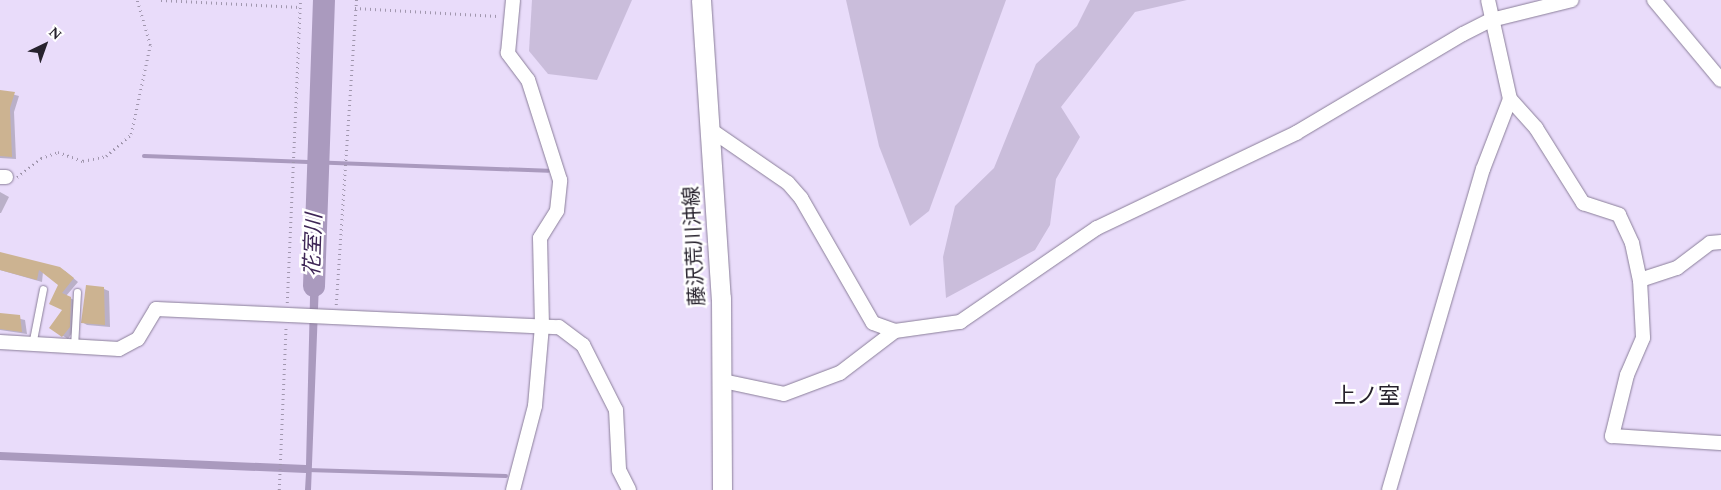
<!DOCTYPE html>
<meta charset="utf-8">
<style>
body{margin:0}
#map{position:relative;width:1721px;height:490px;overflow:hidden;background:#e9dcfa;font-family:Spectral,"Noto Sans JP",serif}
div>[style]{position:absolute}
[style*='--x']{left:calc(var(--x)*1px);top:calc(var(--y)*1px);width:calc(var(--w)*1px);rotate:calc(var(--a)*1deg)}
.green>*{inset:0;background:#cabddb}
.water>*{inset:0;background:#aa9abe}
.shadow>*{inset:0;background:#0003}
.stream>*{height:4px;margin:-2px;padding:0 2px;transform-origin:2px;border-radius:2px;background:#aa9abe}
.river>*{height:22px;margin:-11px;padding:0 11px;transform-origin:11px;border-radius:11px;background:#aa9abe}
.building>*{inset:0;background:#ccb391}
.path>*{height:2.5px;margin-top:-1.25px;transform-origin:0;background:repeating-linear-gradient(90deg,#a197ae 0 1px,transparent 0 5px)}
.roads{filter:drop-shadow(0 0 1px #8a7e99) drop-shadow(0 0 1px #8a7e99)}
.service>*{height:7px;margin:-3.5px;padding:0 3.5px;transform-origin:3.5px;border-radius:3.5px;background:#fff}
.minor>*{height:14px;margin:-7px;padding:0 7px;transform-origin:7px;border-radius:7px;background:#fff}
.secondary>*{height:19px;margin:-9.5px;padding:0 9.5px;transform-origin:9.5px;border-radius:9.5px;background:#fff}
span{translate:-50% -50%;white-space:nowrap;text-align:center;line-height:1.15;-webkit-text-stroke:5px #fff;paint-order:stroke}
.street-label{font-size:20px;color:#27222d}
.water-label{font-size:21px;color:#3e2656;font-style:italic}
.quarter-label{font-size:22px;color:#27222d}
.north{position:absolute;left:20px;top:20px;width:50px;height:50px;-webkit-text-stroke:4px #fff;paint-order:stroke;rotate:42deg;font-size:14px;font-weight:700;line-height:20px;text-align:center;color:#27222d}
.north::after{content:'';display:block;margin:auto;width:18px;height:22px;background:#27222d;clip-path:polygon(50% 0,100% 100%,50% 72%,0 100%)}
</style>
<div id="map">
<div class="green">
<i style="clip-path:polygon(532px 0,632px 0,597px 80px,548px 74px,529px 51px)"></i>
<i style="clip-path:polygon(846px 0,1006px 0,929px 211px,910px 226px,879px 146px)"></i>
<i style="clip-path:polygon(1090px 0,1187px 0,1135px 12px,1061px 107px,1080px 137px,1056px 179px,1050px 225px,1035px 250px,946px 298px,943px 257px,955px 206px,994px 168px,1036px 64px,1077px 26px)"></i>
</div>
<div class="water">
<i style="clip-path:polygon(311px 256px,320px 257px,311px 490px,305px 490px,306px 473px,0 460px,0 452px,306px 465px)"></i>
</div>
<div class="shadow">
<i style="clip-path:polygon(0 91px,19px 96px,14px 112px,16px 159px,0 158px)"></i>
<i style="clip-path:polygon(0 192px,9px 197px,1px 213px,0 213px)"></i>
<i style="clip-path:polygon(0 253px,65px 271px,78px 282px,66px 296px,76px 301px,74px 330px,68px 339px,51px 328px,64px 310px,59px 285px,43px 272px,42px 282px,0 270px)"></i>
<i style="clip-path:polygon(104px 289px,109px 291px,110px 327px,87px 325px,82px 322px)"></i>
<i style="clip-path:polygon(0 314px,25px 320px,27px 334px,0 330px)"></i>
</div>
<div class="stream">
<i style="--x:144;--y:156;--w:404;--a:2.1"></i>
<i style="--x:307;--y:470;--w:199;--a:1.7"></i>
</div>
<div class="river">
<i style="--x:314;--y:286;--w:286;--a:-88"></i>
</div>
<div class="building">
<i style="clip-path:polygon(0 90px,15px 92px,10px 108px,12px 157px,0 156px)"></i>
<i style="clip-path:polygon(0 252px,60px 267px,74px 278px,62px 293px,71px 297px,70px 327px,62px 337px,49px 328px,62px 310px,49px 304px,58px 285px,39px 270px,37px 280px,0 270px)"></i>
<i style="clip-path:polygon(86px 285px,104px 287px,105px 325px,81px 323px)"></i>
<i style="clip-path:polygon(0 313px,20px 315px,22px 332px,0 329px)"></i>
</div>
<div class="path">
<i style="--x:161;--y:0;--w:139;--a:2.9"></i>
<i style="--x:355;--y:8;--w:143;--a:3.2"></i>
<i style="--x:17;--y:177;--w:31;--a:-38"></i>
<i style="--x:41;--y:158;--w:18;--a:-19"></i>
<i style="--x:58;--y:152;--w:27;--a:20"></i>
<i style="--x:83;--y:161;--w:24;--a:-12"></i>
<i style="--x:106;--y:156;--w:33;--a:-41"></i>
<i style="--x:131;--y:134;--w:91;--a:-77.9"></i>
<i style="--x:150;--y:45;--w:47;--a:-106.1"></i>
<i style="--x:287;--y:303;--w:303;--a:-87.5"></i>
<i style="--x:336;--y:305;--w:306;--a:-86.2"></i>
<i style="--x:279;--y:490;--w:164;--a:-87.6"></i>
</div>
<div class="roads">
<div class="service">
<i style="--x:32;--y:345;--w:57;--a:-78.9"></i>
<i style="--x:74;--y:347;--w:55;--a:-86.9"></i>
</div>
<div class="minor">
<i style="--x:1654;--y:0;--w:104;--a:50.1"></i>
<i style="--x:1510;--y:99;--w:39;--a:48"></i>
<i style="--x:1536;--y:128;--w:89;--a:57.9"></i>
<i style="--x:1583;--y:203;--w:38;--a:18"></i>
<i style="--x:1619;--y:215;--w:31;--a:65"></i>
<i style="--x:1632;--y:243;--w:38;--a:78"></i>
<i style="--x:1640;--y:280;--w:58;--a:87"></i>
<i style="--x:1643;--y:338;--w:40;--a:113.4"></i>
<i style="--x:1627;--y:375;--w:63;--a:103.8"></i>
<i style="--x:1612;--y:436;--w:109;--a:3.7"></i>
<i style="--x:711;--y:130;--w:93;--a:34.5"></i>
<i style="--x:788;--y:183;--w:20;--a:49"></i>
<i style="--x:801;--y:198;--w:144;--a:60.1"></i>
<i style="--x:873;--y:323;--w:23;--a:20"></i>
<i style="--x:895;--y:331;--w:66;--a:-7.9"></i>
<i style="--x:960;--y:322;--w:166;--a:-34.5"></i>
<i style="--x:1097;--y:228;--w:221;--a:-25.5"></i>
<i style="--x:1296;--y:133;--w:194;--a:-30.7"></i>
<i style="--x:1463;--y:34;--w:31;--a:-27"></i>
<i style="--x:1491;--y:20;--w:83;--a:-13.9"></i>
<i style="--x:0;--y:177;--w:6;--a:0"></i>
<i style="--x:1640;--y:280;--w:39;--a:-18"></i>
<i style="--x:1677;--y:268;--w:41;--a:-37.1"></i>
<i style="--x:1710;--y:243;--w:11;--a:-5"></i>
<i style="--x:0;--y:342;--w:119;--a:3.4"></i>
<i style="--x:119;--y:349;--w:21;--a:-28"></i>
<i style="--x:138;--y:339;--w:35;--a:-59"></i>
<i style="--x:156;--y:309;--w:403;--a:2.6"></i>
<i style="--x:559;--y:327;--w:30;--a:37"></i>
<i style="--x:583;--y:345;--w:73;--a:63.1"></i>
<i style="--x:616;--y:410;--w:60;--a:87.1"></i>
<i style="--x:619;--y:470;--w:22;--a:63"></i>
<i style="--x:723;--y:381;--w:62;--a:12"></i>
<i style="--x:784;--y:394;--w:60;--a:-20.6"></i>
<i style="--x:840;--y:373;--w:69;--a:-37.4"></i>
<i style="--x:513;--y:490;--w:87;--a:-75.3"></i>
<i style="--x:535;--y:406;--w:80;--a:-85"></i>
<i style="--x:542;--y:326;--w:88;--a:-91.3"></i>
<i style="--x:540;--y:238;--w:32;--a:-58"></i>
<i style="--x:557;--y:211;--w:31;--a:-84"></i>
<i style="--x:560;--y:180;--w:105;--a:-107.7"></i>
<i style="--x:528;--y:80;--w:34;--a:-127"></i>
<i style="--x:508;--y:53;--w:53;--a:-84.6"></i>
<i style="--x:1389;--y:490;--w:334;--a:-73.7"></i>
<i style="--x:1483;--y:169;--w:75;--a:-68.9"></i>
<i style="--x:1510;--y:99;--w:101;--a:-102.5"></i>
</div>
<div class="secondary">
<i style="--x:701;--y:0;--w:299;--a:86.2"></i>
<i style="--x:721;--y:298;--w:192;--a:89.7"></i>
</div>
</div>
<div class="street-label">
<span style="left:695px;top:246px;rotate:-93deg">藤沢荒川沖線</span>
</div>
<div class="water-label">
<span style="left:314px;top:245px;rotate:-88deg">花室川</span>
</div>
<div class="quarter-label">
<span style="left:1367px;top:397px">上ノ室</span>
</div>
<div class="north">N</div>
</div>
